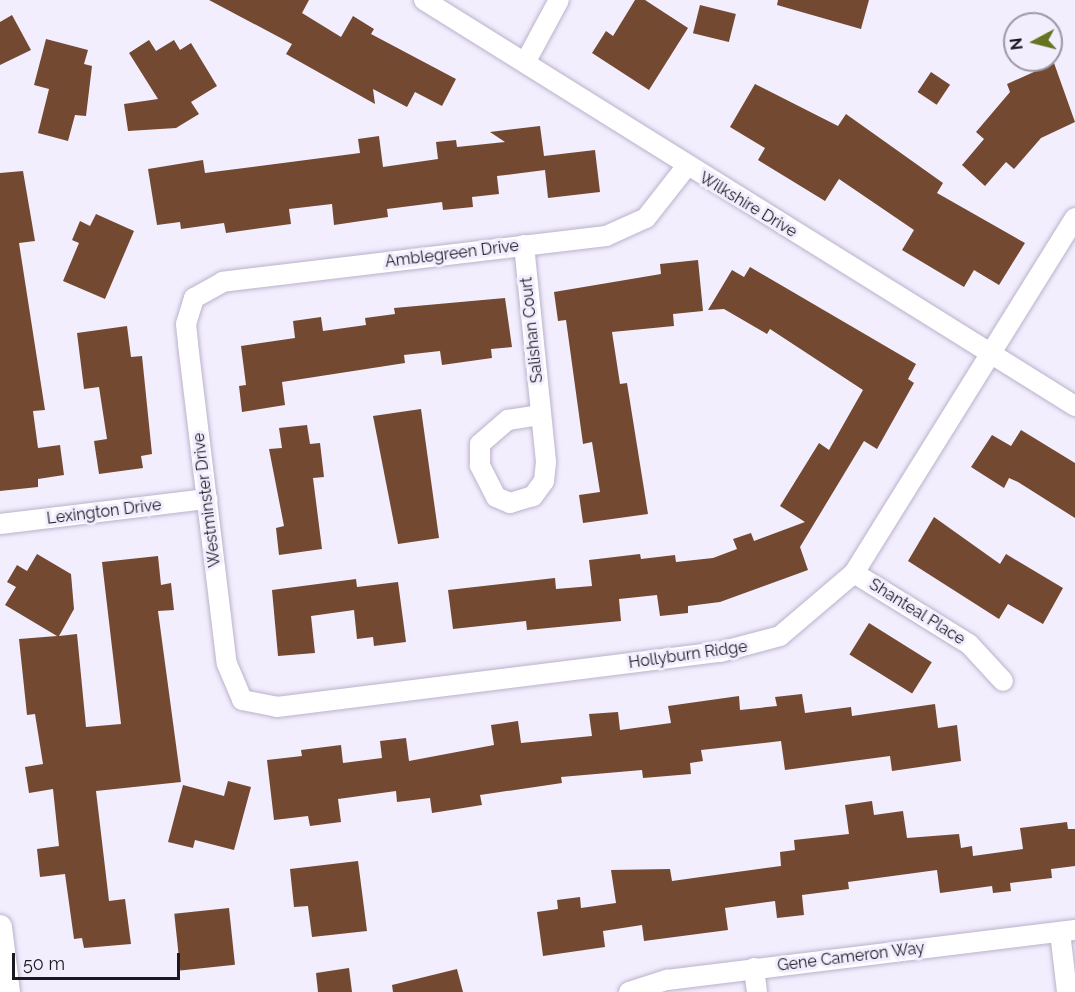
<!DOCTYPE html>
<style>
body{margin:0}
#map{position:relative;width:1075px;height:992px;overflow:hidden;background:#f3eefe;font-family:Raleway,sans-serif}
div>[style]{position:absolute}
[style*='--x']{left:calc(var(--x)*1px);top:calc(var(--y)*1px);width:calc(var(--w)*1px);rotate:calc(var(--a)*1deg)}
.building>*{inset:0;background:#734931;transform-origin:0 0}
.roads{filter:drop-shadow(0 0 2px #bab2cb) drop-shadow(0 0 2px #bab2cb)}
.minor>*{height:20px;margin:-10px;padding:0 10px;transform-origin:10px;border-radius:10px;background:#fff}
.tertiary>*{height:24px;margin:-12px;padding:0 12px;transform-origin:12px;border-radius:12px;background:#fff}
span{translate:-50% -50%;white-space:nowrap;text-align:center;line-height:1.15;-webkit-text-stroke:6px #f3eefe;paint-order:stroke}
.street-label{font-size:16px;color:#1b1821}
.north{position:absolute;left:1003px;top:12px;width:60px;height:60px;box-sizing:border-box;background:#f3eefe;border:2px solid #9d98a6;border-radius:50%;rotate:263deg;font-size:16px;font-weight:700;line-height:24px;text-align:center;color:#1b1821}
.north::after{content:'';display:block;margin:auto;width:21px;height:27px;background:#647421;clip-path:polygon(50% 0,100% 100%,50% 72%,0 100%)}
.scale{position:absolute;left:12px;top:953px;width:168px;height:27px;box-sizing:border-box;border:3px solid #1b1821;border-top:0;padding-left:8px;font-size:18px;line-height:21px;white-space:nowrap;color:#1b1821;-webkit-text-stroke:4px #f3eefe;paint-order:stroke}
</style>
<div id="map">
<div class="building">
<i style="clip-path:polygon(209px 0,309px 0,302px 13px,341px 37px,353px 16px,374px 29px,371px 34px,456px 79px,442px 106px,415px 92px,407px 107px,373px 89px,375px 104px,286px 54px,292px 44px)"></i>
<i style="clip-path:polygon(635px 0,645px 0,688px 28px,649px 90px,592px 53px,606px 31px,613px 36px)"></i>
<i style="clip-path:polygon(778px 0,869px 0,861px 29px,777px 5px)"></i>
<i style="left:700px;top:5px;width:37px;height:29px;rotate:14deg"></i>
<i style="clip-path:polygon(12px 15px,31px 50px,0 65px,0 22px)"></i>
<i style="clip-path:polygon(46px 39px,88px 50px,84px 64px,92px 66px,86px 116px,75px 115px,68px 141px,38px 133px,49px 89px,34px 85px)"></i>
<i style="clip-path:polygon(149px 40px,156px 51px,174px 40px,180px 50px,191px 43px,217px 86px,191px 102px,199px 114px,176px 128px,128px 131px,124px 104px,158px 99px,129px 53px)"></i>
<i style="clip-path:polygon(1054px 63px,1075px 122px,1041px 138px,1014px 169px,1006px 162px,985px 186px,962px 165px,984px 139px,976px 132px,1010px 92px,1007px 84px)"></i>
<i style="left:931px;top:72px;width:23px;height:24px;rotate:34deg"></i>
<i style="clip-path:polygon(755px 84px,838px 126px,846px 114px,943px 183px,937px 193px,1025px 243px,999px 285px,974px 270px,964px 287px,902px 250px,914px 230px,839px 179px,825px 201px,758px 160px,765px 148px,730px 127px)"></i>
<i style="clip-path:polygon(540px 126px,544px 156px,595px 150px,600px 192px,548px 198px,545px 170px,497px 176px,499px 194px,472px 197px,473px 207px,443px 210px,442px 202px,387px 209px,388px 217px,334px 225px,332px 204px,289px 209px,291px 224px,226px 233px,224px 223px,181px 229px,180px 222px,157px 225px,148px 169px,203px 160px,205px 173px,360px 153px,358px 139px,379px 136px,383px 167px,438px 159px,436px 142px,456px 140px,457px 147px,505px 142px,490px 132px)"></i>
<i style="clip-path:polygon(23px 171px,35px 241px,19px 243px,45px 410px,33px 411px,38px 448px,60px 445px,64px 475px,38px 479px,38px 487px,0 491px,0 173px)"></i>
<i style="clip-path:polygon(96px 214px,134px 231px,105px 299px,63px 281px,79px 243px,72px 240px,80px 221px,90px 226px)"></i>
<i style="clip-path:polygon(698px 260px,703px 311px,673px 314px,674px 326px,612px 332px,620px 384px,627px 383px,648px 514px,583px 523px,579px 495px,600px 492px,592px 442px,583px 444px,566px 320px,558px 321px,554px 292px,661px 274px,660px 264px)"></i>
<i style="clip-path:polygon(750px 267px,916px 364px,908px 379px,914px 383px,877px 449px,864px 441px,800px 547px,808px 570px,720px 602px,688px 606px,688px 613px,660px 616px,657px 595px,619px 599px,621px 621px,527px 630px,526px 621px,453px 629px,448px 590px,555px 578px,556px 589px,592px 586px,589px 560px,640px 554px,641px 559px,675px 555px,676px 562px,713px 558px,737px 549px,733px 539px,751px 533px,754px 541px,805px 522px,780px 506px,819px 443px,829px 450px,863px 390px,770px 329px,767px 334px,724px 309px,708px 310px,732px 270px,744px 277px)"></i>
<i style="clip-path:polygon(505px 298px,512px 347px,491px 349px,492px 358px,442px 365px,440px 351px,404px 355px,405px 363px,282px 382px,285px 405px,242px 412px,239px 386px,246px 385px,241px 346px,295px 338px,293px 321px,321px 317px,323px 331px,366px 325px,365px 318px,395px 314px,394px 308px)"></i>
<i style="clip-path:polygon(127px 326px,131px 357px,142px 356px,152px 454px,141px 456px,143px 468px,99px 474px,94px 441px,107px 439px,99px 387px,84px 389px,77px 333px)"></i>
<i style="clip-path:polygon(421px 409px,439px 538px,398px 544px,373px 416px)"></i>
<i style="clip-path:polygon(307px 425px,310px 444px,320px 443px,324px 477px,313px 478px,322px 549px,279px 555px,276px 528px,284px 526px,269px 449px,282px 448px,279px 428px)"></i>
<i style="clip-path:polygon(1021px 430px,1075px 463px,1075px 518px,1018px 482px,1009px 478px,1004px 488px,971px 467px,992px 435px,1011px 446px)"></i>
<i style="clip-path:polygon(934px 517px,1000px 564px,1006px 554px,1063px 588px,1043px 624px,1008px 604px,999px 619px,908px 561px)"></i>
<i style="clip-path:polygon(37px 554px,71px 574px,74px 609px,59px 636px,77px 634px,86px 727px,121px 724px,102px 562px,158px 556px,161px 585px,171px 583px,174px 610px,158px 611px,181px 782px,96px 791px,109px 901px,125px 899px,131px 944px,84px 948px,82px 938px,74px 939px,65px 874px,40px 877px,37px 849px,59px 846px,53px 789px,29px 793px,25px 767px,43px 764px,35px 714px,27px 715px,19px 639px,57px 636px,5px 605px,16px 587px,7px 582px,17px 565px,27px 571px)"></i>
<i style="clip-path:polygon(356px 579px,357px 587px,398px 582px,406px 642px,374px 646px,373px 637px,357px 639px,354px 610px,311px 616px,315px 653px,278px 656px,272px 590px)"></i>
<i style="left:869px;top:623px;width:74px;height:37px;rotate:32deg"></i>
<i style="clip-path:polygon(802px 694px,805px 713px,851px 707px,852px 716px,935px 704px,938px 728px,957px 725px,961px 761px,892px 771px,890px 756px,785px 770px,781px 741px,701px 750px,703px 761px,690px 763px,691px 774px,643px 778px,642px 770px,561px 777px,562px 783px,480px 795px,482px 805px,432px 813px,430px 798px,397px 802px,396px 791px,338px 799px,341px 822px,310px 826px,308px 816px,274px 820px,267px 760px,302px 756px,301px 750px,341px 745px,343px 763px,382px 758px,380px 741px,406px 738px,409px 761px,494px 745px,491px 725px,518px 721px,521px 743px,592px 736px,589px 714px,618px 712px,620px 730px,671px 723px,668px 706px,739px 696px,740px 710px,777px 706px,775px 697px)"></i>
<i style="clip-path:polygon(228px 781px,251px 787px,234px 850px,195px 840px,193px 848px,168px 842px,183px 785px,224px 796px)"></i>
<i style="clip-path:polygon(872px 801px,874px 815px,903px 811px,907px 838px,959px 834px,961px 848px,972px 846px,973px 856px,1023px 849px,1020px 828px,1067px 822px,1068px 829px,1075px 829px,1075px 866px,1051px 869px,1052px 878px,1010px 883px,1011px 891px,993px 893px,992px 886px,940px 893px,937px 870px,848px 882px,849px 889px,802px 895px,804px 915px,777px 918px,775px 901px,725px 908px,728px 930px,644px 941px,642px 925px,603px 931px,605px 947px,543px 956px,537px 912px,558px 909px,557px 900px,580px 897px,581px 908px,616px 903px,611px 870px,670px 869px,672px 881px,781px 866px,780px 852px,795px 850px,794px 840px,849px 834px,845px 805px)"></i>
<i style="clip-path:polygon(358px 861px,367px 931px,312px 937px,308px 906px,294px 907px,290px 869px)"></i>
<i style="left:229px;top:908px;width:57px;height:55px;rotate:84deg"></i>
<i style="clip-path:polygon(349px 968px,352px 992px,318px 992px,316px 973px)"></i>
<i style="clip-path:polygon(457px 969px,463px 992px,393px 992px,392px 985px)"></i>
</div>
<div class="roads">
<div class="minor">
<i style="--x:424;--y:0;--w:767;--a:31.95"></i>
<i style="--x:526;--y:61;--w:69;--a:-61.6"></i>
<i style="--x:686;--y:167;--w:65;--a:128.1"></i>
<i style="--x:646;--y:218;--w:44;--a:155.8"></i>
<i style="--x:606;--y:236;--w:386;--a:173.2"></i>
<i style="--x:223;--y:282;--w:33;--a:151"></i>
<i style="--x:194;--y:298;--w:27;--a:107"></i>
<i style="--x:186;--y:324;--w:20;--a:84"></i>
<i style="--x:188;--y:344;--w:322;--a:83.1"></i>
<i style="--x:227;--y:664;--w:39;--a:67"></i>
<i style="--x:242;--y:700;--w:36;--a:11"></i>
<i style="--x:277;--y:707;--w:446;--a:-7.1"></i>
<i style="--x:720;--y:652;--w:62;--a:-14.9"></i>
<i style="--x:780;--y:636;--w:97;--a:-40.4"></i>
<i style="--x:854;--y:573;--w:418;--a:-58.1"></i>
<i style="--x:524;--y:245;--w:218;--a:84.2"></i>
<i style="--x:546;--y:462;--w:19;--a:96"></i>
<i style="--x:544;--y:481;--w:19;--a:126"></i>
<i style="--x:533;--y:496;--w:24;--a:163"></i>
<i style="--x:510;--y:503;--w:15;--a:-157"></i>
<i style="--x:496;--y:497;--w:36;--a:-117"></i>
<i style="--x:480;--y:465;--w:21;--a:-90"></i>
<i style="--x:480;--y:444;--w:37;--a:-41"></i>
<i style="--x:508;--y:420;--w:33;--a:-9"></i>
<i style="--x:0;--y:524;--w:209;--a:-6.9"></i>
<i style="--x:854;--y:573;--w:135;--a:31.7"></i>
<i style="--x:969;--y:644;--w:50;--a:47.4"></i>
<i style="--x:1060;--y:932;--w:60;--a:83.3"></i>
<i style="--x:754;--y:968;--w:24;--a:83"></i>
<i style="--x:629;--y:992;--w:40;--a:-18"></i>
<i style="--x:667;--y:980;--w:411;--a:-7"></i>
</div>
<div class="tertiary">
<i style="--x:0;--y:927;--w:65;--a:83"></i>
</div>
</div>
<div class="street-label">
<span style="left:748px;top:205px;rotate:31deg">Wilkshire Drive</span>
<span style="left:452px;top:254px;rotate:-7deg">Amblegreen Drive</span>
<span style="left:532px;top:330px;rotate:-96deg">Salishan Court</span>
<span style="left:207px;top:500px;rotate:-97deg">Westminster Drive</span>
<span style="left:104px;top:512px;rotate:-7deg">Lexington Drive</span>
<span style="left:917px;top:612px;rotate:32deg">Shanteal Place</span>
<span style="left:688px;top:655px;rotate:-8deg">Hollyburn Ridge</span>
<span style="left:851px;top:957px;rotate:-7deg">Gene Cameron Way</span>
</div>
<div class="north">N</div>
<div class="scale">50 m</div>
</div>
